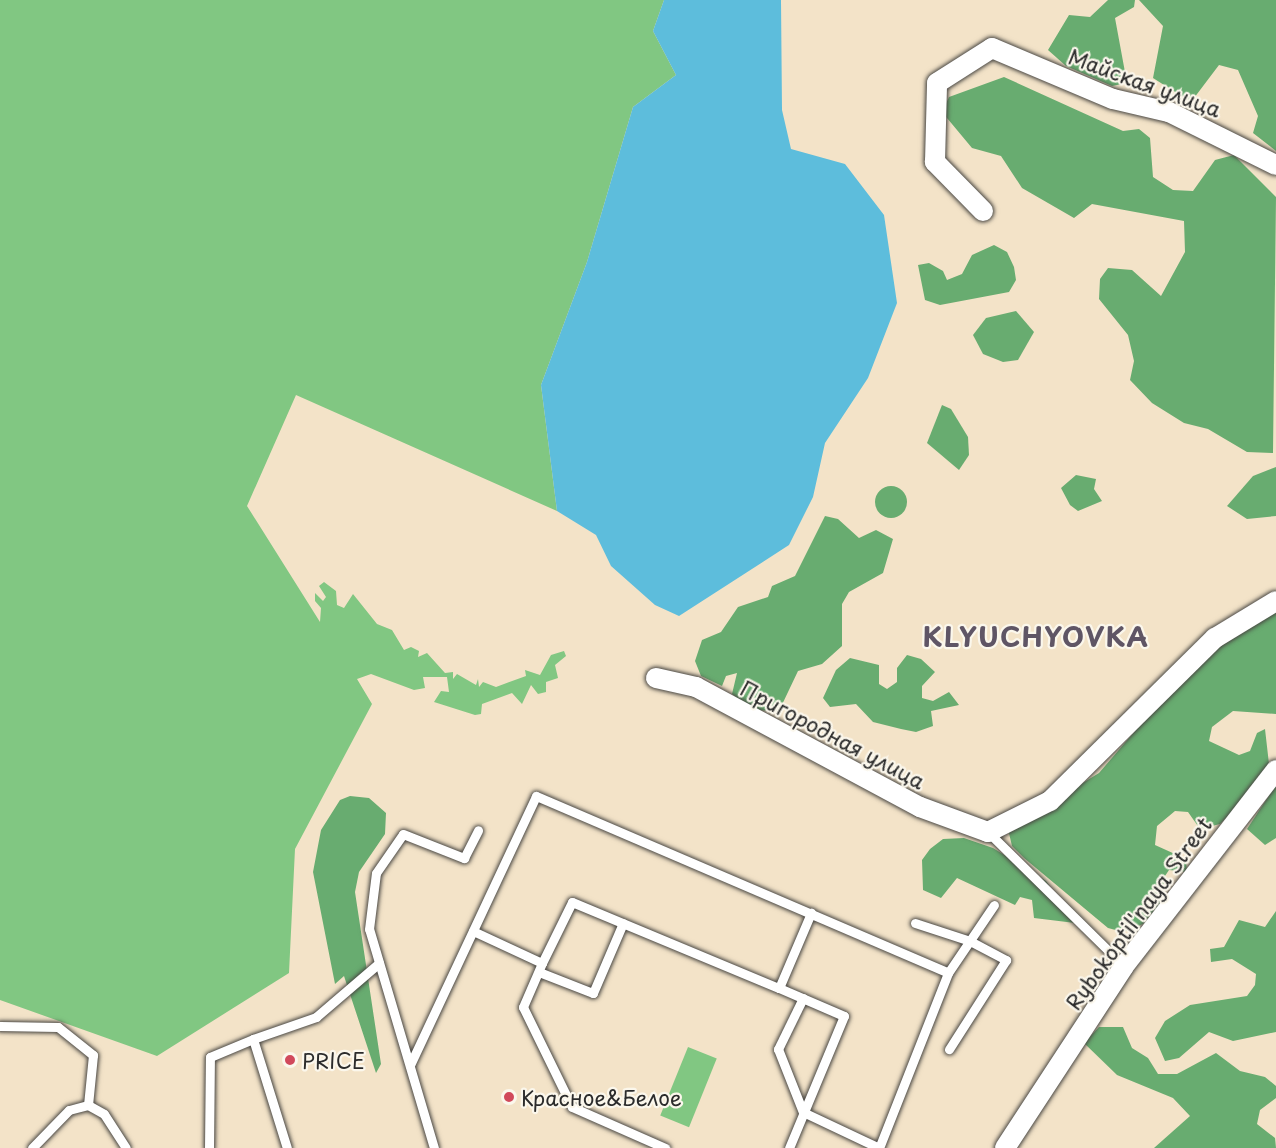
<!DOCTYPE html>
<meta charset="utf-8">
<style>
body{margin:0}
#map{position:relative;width:1276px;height:1148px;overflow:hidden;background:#f3e3c8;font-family:"Playpen Sans",sans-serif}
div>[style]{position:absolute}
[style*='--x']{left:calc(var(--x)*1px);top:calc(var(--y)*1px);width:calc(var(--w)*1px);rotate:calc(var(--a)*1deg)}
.green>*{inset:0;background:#81c782;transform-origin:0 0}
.forest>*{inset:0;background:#68ac70}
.round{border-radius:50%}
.water>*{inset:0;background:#5dbddc}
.roads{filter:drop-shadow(0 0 2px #494743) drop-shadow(0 0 2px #494743)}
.service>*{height:9px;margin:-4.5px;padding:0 4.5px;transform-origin:4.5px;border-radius:4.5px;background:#fff}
.minor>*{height:20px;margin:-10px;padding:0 10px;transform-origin:10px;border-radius:10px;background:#fff}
.dots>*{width:16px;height:16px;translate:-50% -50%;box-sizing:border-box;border:3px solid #fbf7ec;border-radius:50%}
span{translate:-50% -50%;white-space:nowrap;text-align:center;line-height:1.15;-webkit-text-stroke:4.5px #fbf7ec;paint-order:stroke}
.street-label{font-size:21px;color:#2b2b2b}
.poi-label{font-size:21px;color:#2b2b2b}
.left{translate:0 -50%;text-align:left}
.district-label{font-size:27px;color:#5f5565;font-weight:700;letter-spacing:1.5px}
</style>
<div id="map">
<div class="green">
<i style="clip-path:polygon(0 0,664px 0,653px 31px,676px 75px,633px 107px,587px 262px,541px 385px,557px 511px,296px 395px,247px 506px,320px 622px,321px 608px,315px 601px,315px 593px,323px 601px,326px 597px,319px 586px,324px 582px,336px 591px,337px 605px,344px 608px,353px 594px,377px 624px,392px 630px,404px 650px,411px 647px,419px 651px,418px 657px,427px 653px,445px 673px,453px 672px,453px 679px,457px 674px,476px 685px,478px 679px,479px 687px,483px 682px,496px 687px,526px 676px,525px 670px,540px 675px,551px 655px,564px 651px,566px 656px,555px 665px,558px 678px,546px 682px,546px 692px,538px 694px,531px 685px,522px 704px,512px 693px,482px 704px,481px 714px,475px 715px,434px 702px,441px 691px,449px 692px,447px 677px,423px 677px,425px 688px,414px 690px,371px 674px,357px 679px,372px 704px,295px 849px,289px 973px,157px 1056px,0 1000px)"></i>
<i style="left:688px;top:1047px;width:31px;height:74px;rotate:22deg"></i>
</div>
<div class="forest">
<i style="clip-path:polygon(1108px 0,1135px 0,1134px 7px,1115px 18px,1127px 83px,1112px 86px,1066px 66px,1048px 50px,1069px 15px,1090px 17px)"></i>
<i style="clip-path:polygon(1139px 0,1276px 0,1276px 151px,1253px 133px,1258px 116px,1238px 70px,1219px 65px,1191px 102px,1153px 78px,1163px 26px)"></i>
<i style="clip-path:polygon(1004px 77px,1123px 131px,1139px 129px,1150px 138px,1153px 177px,1173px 190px,1193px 191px,1215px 160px,1234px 155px,1276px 197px,1273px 453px,1247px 452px,1208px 429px,1184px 423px,1152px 403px,1130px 380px,1134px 361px,1128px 335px,1099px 299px,1100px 279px,1108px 268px,1132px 270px,1161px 296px,1185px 252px,1184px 221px,1092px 204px,1074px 218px,1022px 188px,1001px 156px,972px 148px,942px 112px,949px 97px)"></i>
<i style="clip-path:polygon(994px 245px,1007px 252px,1014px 267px,1016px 280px,1009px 292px,940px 305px,925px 300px,918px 265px,929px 263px,943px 271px,947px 280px,962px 274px,972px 255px)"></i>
<i style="clip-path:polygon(1016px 311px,1034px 332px,1018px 360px,1003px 362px,983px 354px,973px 335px,986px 318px)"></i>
<i style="clip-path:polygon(942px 405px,951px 409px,968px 437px,969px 455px,959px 470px,927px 443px)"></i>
<i style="clip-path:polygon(1276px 467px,1276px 516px,1247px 519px,1227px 506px,1253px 476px)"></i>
<i style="clip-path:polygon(1076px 475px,1096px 479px,1094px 489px,1102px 501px,1078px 511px,1070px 505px,1061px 488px)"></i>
<i class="round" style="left:875px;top:486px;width:32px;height:32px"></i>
<i style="clip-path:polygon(825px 516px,838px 519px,859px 538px,876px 530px,893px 539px,883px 573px,849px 592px,842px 604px,842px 646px,822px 664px,798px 671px,779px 711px,751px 710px,732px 694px,737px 673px,726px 676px,722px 686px,701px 676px,695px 661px,702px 640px,721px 632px,738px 607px,768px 597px,772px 586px,795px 576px)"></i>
<i style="clip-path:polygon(1276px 609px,1276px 714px,1233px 711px,1212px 727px,1209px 741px,1239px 755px,1250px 751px,1257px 733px,1265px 729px,1269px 764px,1248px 797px,1220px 824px,1200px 829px,1188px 812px,1175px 811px,1157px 826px,1155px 845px,1186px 859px,1187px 872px,1169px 870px,1163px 879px,1166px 896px,1143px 924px,1123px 932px,1108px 928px,1024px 858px,1012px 846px,1008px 829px,1099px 773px,1148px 716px,1220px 647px)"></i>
<i style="clip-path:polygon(907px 655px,921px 659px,935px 672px,922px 686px,922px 698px,933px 701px,949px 692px,959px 705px,931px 711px,933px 726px,916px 732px,901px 729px,873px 722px,856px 704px,830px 707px,823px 698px,836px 670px,850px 658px,879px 665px,879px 684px,887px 689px,897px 682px,897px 668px)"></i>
<i style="clip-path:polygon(1276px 785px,1276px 838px,1265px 845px,1247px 829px)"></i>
<i style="clip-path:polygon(350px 796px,369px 798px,386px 813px,385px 834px,359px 872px,355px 892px,381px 1064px,376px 1073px,344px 976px,335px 984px,313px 872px,321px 830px,340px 800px)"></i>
<i style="clip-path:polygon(964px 838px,993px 848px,1046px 881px,1075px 923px,1034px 918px,1032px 900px,1020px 897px,1015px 905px,957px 878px,941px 898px,923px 890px,922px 860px,930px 849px,943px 839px)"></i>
<i style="clip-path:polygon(1276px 911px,1276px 1032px,1233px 1041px,1209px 1032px,1179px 1058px,1165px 1061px,1155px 1038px,1165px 1021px,1190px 1005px,1247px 996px,1255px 985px,1256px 974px,1232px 959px,1211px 962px,1210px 949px,1224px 947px,1239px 920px,1265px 927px)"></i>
<i style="clip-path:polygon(1099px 1027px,1123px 1027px,1132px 1048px,1148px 1058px,1158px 1074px,1177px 1074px,1216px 1053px,1240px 1071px,1265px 1077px,1276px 1086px,1276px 1098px,1260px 1110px,1257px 1124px,1275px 1138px,1276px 1148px,1154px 1148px,1190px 1116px,1173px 1098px,1117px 1075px,1084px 1043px)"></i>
</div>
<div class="water">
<i style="clip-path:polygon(664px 0,781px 0,782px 110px,791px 149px,845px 164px,884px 215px,897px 303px,868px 378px,825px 443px,813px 497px,789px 545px,679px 616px,655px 605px,611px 566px,596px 535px,557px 511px,541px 385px,587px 262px,633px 107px,676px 75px,653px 31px)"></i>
</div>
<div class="roads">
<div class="service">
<i style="--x:988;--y:832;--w:191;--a:44.6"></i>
<i style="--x:915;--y:923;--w:58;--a:18.1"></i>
<i style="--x:970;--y:941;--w:41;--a:27.8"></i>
<i style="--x:1006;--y:960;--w:106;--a:122.6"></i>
<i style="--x:473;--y:931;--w:76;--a:24.9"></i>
<i style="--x:542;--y:963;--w:48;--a:113.4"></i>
<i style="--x:523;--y:1007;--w:111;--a:63.9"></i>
<i style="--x:572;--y:1107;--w:102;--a:23.8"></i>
<i style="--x:542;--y:963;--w:68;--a:-63.8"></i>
<i style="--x:572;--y:902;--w:224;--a:22.6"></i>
<i style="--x:539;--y:972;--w:58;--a:21.3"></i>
<i style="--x:593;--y:993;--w:76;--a:-66.8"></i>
<i style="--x:948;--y:973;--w:82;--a:-55.9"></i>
<i style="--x:803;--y:998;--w:57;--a:116.1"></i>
<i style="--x:778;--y:1049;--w:68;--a:68.4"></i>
<i style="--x:803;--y:1112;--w:84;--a:25.3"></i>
<i style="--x:0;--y:1026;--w:58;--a:1"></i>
<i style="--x:58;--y:1027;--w:45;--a:38.7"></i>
<i style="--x:93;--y:1055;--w:50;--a:95.7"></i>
<i style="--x:253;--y:1039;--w:67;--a:-19.2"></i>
<i style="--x:316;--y:1017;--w:83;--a:-40.6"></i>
<i style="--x:410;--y:1065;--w:297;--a:-64.9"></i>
<i style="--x:536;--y:796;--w:448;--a:23.2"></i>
<i style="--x:948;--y:973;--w:188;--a:111.5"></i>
<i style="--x:32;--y:1148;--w:53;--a:-45.8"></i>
<i style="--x:69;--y:1110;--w:20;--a:-15"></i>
<i style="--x:88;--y:1105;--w:18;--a:29"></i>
<i style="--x:104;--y:1114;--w:40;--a:57.1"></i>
<i style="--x:209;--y:1148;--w:91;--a:-89.4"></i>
<i style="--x:210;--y:1057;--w:47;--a:-22.7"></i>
<i style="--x:253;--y:1039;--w:114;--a:72.7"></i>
<i style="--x:434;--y:1148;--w:228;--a:-106.5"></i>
<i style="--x:369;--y:929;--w:56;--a:-82.9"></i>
<i style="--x:376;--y:873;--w:47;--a:-55.3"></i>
<i style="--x:403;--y:834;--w:66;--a:21.5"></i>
<i style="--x:464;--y:858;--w:31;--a:-63"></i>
<i style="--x:789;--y:1148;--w:143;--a:-67.4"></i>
<i style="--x:844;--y:1016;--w:71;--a:-156.7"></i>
<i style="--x:779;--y:988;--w:82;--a:-66.9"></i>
</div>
<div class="minor">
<i style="--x:983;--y:211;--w:69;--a:-134.4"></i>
<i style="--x:935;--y:162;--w:79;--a:-88.5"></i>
<i style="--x:937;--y:83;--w:65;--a:-32.5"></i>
<i style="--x:992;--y:48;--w:131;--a:22.9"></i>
<i style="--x:1113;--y:99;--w:57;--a:13.1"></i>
<i style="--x:1169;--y:112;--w:119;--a:26.4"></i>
<i style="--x:656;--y:678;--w:41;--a:12.7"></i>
<i style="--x:696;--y:687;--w:254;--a:28.2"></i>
<i style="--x:920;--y:807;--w:72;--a:20.2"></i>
<i style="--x:988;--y:832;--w:69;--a:-26.6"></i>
<i style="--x:1050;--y:801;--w:232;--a:-44.7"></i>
<i style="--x:1215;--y:638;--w:71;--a:-31.2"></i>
<i style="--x:1005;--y:1148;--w:217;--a:-56.8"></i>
<i style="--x:1124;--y:966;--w:248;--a:-52.2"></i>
</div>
</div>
<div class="dots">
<i style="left:290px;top:1060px;background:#d1495b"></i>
<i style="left:509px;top:1097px;background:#d1495b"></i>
</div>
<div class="street-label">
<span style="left:1145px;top:82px;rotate:20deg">Майская улица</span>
<span style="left:833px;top:734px;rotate:28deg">Пригородная улица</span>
<span style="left:1138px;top:913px;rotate:-54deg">Rybokoptil'naya Street</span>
</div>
<div class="poi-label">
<span class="left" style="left:302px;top:1060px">PRICE</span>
<span class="left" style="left:521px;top:1097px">Красное&amp;Белое</span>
</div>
<div class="district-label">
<span style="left:1036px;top:636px">KLYUCHYOVKA</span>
</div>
</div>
